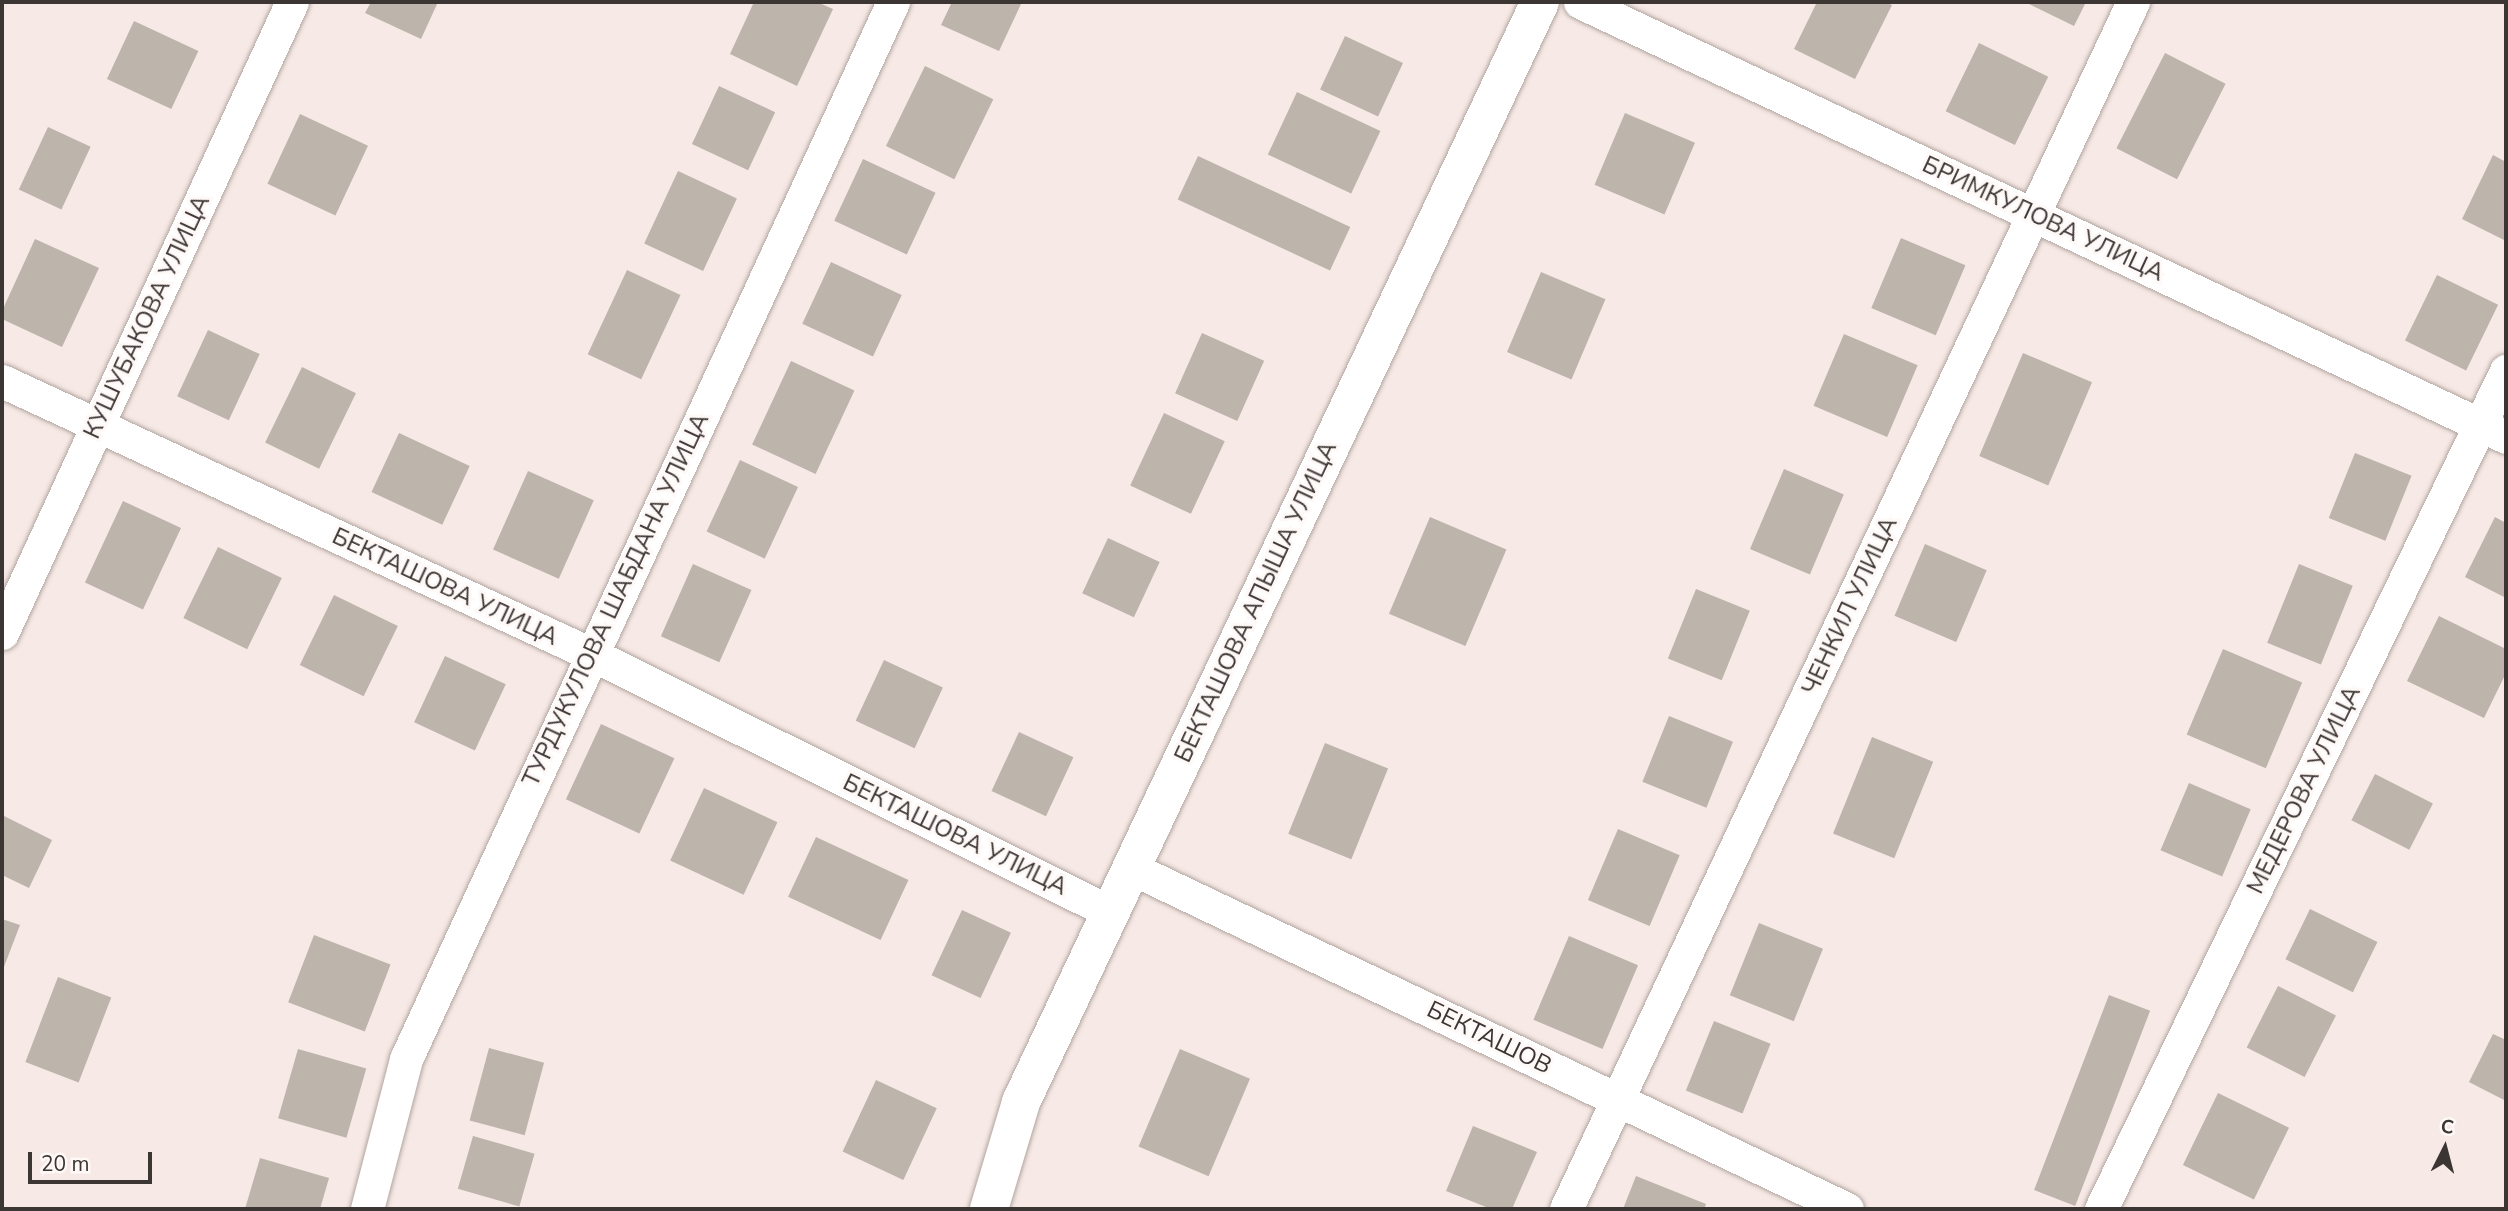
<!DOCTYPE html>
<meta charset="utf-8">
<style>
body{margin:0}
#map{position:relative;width:2508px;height:1211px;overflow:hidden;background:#f7e9e5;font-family:"Nunito Sans",sans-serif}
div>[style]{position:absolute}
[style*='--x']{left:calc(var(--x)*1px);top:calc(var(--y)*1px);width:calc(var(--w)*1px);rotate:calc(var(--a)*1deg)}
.building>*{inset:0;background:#bdb4ac;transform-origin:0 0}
.roads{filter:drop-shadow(0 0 2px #b1a5a0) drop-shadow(0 0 2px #b1a5a0)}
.street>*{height:33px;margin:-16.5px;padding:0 16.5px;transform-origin:16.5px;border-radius:16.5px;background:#fff}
.secondary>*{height:38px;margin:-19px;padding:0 19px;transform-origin:19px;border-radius:19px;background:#fff}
span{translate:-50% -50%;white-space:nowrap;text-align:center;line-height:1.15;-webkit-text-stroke:6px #fef8f6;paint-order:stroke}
.street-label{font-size:24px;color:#3b3634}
.frame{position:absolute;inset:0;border:4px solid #3b3634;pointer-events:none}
.north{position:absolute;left:2410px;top:1113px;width:70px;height:70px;-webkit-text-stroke:5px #fef8f6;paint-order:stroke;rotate:6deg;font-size:19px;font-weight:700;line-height:28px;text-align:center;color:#3b3634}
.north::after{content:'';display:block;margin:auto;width:24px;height:32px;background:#3b3634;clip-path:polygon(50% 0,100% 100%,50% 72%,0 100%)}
.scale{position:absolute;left:28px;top:1152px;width:124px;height:32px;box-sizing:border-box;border:4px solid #3b3634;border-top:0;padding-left:9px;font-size:21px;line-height:24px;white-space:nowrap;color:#3b3634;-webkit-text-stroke:5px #fef8f6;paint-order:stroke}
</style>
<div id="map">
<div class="building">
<i style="clip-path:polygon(371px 2px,438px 2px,421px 39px,365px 13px)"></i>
<i style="clip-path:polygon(754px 2px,817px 2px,833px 9px,797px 86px,730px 54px)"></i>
<i style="clip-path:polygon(952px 2px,1022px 2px,999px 51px,941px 25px)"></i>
<i style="clip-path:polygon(1817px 2px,1884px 2px,1892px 5px,1855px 79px,1794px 49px)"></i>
<i style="clip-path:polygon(2025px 2px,2086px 2px,2074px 26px)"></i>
<i style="left:134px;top:21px;width:71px;height:64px;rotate:25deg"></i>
<i style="left:1345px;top:36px;width:64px;height:59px;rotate:25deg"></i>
<i style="left:1979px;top:43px;width:77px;height:76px;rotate:26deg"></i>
<i style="left:2165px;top:53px;width:68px;height:107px;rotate:27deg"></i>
<i style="left:925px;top:66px;width:76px;height:89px;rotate:26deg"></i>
<i style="left:719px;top:86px;width:62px;height:64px;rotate:25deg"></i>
<i style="left:1297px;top:92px;width:92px;height:69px;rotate:25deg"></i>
<i style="left:1625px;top:113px;width:76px;height:78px;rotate:23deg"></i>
<i style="left:300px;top:114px;width:75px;height:77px;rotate:25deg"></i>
<i style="left:48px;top:127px;width:47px;height:69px;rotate:25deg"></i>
<i style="clip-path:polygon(2493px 155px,2506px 162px,2506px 241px,2462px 219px)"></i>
<i style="left:1198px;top:156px;width:168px;height:48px;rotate:25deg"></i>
<i style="left:863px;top:159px;width:80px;height:68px;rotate:25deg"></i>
<i style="left:678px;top:171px;width:65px;height:80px;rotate:25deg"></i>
<i style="left:1901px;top:238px;width:70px;height:76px;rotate:23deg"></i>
<i style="clip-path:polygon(35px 239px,99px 268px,62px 347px,2px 319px,2px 311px)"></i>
<i style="left:831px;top:262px;width:78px;height:68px;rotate:25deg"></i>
<i style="left:627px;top:270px;width:59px;height:93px;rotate:25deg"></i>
<i style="left:1541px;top:272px;width:70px;height:87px;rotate:23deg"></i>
<i style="left:2437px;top:275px;width:68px;height:73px;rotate:26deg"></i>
<i style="left:208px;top:330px;width:57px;height:73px;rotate:25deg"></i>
<i style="left:1202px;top:333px;width:68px;height:66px;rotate:24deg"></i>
<i style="left:1844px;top:334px;width:80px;height:78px;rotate:23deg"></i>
<i style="left:2023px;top:353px;width:75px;height:112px;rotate:23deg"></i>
<i style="left:791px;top:361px;width:70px;height:92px;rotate:25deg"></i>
<i style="left:302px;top:367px;width:60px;height:84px;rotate:26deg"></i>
<i style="left:1164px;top:413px;width:67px;height:80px;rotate:25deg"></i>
<i style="left:399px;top:433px;width:78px;height:65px;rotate:25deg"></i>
<i style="left:2355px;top:453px;width:61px;height:70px;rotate:22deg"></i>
<i style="left:740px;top:460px;width:64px;height:79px;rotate:25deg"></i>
<i style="left:1784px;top:469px;width:65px;height:87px;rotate:23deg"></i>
<i style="left:528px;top:471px;width:72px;height:86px;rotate:24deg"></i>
<i style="left:123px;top:501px;width:64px;height:90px;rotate:25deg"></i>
<i style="left:1430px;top:517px;width:83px;height:105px;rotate:23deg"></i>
<i style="clip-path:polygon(2495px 517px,2506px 523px,2506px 598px,2465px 577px)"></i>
<i style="left:1108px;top:538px;width:57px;height:61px;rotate:25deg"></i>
<i style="left:1925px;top:544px;width:67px;height:78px;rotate:23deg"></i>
<i style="left:218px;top:547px;width:71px;height:79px;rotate:26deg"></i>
<i style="left:693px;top:564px;width:64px;height:79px;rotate:24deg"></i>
<i style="left:2299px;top:564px;width:58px;height:85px;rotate:22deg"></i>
<i style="left:1696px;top:589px;width:58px;height:75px;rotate:22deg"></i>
<i style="left:334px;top:595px;width:71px;height:78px;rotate:26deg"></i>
<i style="clip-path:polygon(2439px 616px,2506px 649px,2506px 673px,2484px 718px,2407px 681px)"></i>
<i style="left:2223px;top:649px;width:86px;height:93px;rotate:23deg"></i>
<i style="left:445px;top:656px;width:67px;height:73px;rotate:25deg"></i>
<i style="left:884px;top:660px;width:65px;height:67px;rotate:25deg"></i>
<i style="left:1669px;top:716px;width:69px;height:71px;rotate:22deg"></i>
<i style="left:601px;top:724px;width:81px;height:83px;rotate:25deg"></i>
<i style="left:1019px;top:732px;width:60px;height:65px;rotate:25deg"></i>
<i style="left:1872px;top:737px;width:66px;height:104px;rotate:22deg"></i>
<i style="left:1325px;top:743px;width:68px;height:98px;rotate:22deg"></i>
<i style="left:2375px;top:774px;width:65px;height:52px;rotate:27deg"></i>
<i style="left:2189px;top:783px;width:67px;height:73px;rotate:23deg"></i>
<i style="left:704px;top:788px;width:81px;height:80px;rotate:25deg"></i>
<i style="clip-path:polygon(2px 815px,52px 840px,29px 888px,2px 875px)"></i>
<i style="left:1618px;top:829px;width:67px;height:77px;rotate:23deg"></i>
<i style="left:816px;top:837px;width:102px;height:66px;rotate:25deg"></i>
<i style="left:2310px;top:909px;width:75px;height:56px;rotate:26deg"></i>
<i style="left:962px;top:910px;width:54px;height:72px;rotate:25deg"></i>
<i style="clip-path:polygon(2px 919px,20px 925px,2px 972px)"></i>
<i style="left:1759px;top:923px;width:69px;height:78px;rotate:22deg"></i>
<i style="left:314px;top:935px;width:82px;height:72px;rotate:21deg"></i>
<i style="left:1569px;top:936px;width:75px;height:91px;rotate:23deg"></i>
<i style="left:58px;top:977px;width:57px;height:91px;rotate:21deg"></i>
<i style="left:2278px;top:986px;width:65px;height:69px;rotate:27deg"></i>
<i style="left:2109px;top:995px;width:44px;height:209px;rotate:21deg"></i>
<i style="left:1714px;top:1021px;width:61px;height:75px;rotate:22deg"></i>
<i style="clip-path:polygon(2493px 1034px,2506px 1040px,2506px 1101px,2469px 1082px)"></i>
<i style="left:489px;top:1048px;width:57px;height:75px;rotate:15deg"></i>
<i style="left:298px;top:1049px;width:71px;height:72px;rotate:16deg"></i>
<i style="left:1180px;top:1049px;width:76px;height:106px;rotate:23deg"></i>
<i style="left:876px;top:1080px;width:67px;height:79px;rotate:25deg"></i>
<i style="left:2218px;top:1093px;width:79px;height:80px;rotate:26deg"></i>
<i style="clip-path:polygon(1473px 1126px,1537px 1152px,1512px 1209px,1491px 1209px,1446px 1191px)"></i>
<i style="left:473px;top:1136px;width:64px;height:55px;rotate:16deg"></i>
<i style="clip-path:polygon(260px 1158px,329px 1178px,320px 1209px,245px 1209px)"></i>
<i style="clip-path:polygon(1636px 1176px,1706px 1204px,1704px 1209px,1623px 1209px)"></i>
</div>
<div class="roads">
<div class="street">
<i style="--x:1580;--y:2;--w:1023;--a:25.16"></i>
<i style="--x:2;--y:381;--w:649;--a:24.87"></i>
<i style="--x:591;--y:654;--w:580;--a:26.43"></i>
<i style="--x:2;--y:633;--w:694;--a:-65.32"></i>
<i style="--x:1131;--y:868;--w:793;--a:25.47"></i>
<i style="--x:367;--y:1209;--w:155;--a:-75.4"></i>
<i style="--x:406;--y:1059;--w:1164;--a:-65.26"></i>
<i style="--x:1566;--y:1209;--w:1334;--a:-64.84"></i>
<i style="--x:2101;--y:1209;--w:931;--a:-64.21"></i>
</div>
<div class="secondary">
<i style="--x:989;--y:1209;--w:112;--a:-73.3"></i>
<i style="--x:1021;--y:1102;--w:1216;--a:-64.74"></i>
</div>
</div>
<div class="street-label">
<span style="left:2043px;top:219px;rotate:25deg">БРИМКУЛОВА УЛИЦА</span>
<span style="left:147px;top:317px;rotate:-65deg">КУШУБАКОВА УЛИЦА</span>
<span style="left:445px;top:587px;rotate:25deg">БЕКТАШОВА УЛИЦА</span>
<span style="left:616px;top:600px;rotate:-65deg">ТУРДУКУЛОВА ШАБДАНА УЛИЦА</span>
<span style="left:1256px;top:602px;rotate:-65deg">БЕКТАШОВА АПЫША УЛИЦА</span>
<span style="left:1850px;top:606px;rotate:-65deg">ЧЕНКИЛ УЛИЦА</span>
<span style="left:2304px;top:790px;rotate:-64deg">МЕДЕРОВА УЛИЦА</span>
<span style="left:955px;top:835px;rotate:26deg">БЕКТАШОВА УЛИЦА</span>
<span style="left:1489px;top:1038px;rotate:26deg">БЕКТАШОВ</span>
</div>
<div class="frame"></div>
<div class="north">С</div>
<div class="scale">20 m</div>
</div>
